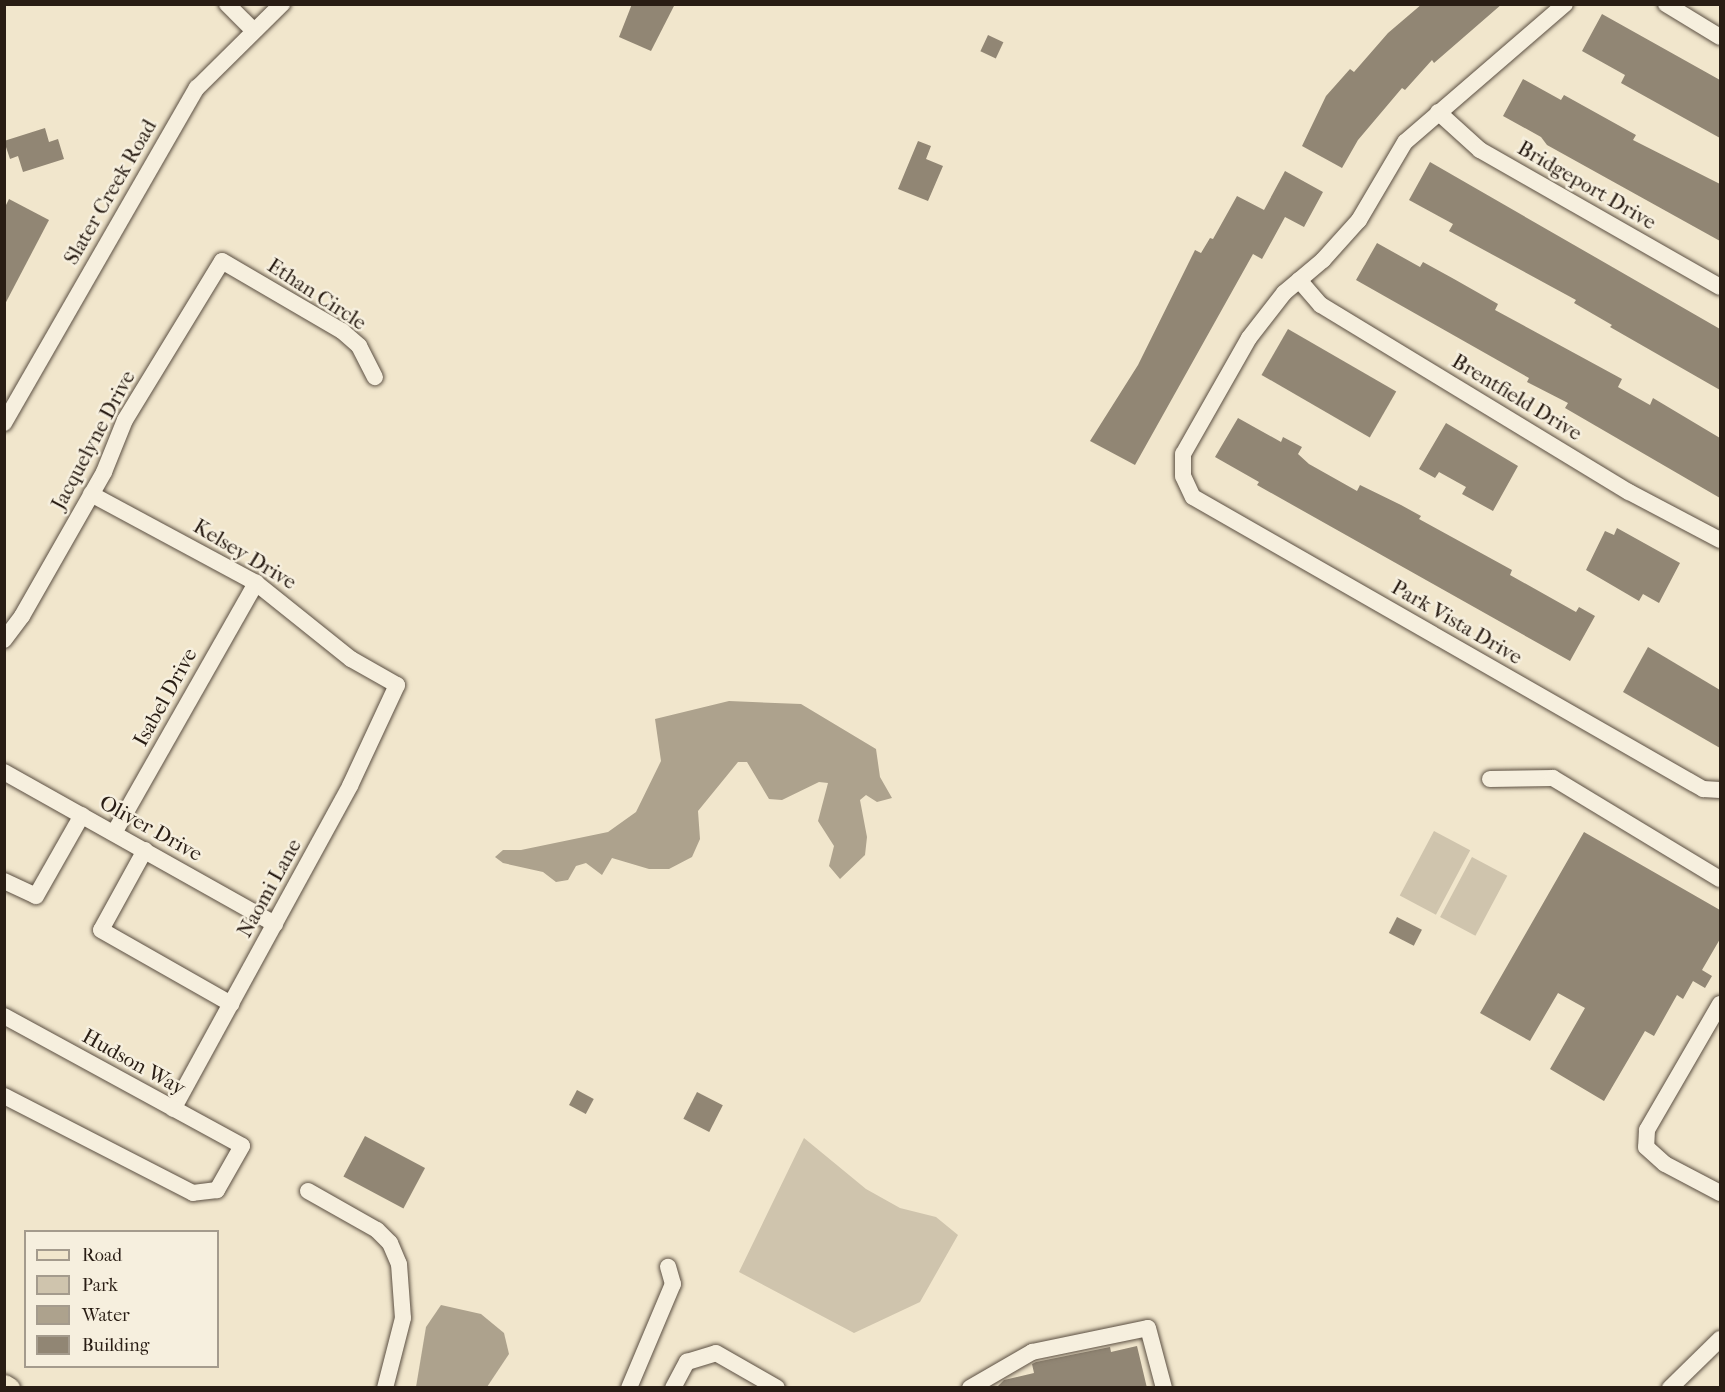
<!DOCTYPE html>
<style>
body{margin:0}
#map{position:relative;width:1725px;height:1392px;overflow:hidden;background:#f1e6cc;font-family:"IM FELL French Canon",serif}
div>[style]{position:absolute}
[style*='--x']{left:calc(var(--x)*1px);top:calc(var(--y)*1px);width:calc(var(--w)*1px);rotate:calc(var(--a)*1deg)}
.green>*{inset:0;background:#cfc4ad;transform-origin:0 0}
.water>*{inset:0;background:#ada28d}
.building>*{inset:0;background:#918674;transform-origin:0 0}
.roads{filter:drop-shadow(0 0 2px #5b4f42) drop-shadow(0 0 2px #5b4f42)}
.minor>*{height:16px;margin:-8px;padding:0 8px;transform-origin:8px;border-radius:8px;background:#f6efde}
.major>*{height:21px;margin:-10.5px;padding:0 10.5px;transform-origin:10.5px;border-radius:10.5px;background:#f1e6cc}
span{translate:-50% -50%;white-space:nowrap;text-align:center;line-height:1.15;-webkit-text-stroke:5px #f6efde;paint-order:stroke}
.street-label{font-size:21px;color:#291d14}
.frame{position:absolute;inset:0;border:6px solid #291d14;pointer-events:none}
.legend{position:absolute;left:24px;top:1230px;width:195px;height:138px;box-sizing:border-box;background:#f6efde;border:2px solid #a49b8d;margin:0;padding:8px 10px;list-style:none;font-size:18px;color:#291d14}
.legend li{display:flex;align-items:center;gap:12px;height:30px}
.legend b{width:30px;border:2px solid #a49b8d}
</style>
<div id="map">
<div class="green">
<i style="left:1434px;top:831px;width:41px;height:73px;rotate:28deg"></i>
<i style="left:1472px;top:857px;width:40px;height:68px;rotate:28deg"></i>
<i style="clip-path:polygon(804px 1138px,866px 1189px,900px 1208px,936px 1217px,958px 1235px,920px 1302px,854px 1333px,739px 1272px)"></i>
</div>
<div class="water">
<i style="clip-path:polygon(729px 701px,801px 704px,876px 749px,880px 777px,892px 798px,877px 802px,866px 795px,860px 800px,867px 837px,865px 855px,840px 879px,829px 866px,834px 846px,818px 821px,828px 783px,819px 782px,782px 800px,769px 799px,747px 762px,738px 762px,698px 811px,700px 839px,692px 857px,669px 869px,649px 869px,612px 858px,602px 875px,586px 863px,576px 866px,568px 880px,556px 882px,543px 872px,503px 863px,495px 857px,503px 850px,521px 850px,608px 832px,636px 812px,661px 761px,655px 719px)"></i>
<i style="clip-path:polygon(441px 1305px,481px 1314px,504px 1333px,509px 1354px,487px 1387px,416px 1387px,426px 1327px)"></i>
</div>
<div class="building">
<i style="clip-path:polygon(632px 4px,675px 4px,651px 51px,619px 37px)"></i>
<i style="clip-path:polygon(1422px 4px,1502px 4px,1434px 63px,1432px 60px,1405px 90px,1402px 88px,1358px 140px,1342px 168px,1302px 146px,1326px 96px,1350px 69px,1354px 72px,1388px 33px)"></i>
<i style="clip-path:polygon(1602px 14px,1720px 80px,1720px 138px,1621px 83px,1625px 75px,1582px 51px)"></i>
<i style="left:988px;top:35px;width:17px;height:18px;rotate:25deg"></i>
<i style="clip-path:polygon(1523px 79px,1561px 100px,1564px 95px,1636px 135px,1633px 140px,1720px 184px,1720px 241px,1547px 145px,1541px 137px,1503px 116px)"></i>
<i style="clip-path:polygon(45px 128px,49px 142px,58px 139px,64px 159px,23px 172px,18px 156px,10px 159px,4px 141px)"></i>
<i style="clip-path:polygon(918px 141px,931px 146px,926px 159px,943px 166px,928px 201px,898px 189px)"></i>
<i style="clip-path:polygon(1430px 162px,1720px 329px,1720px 390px,1610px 327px,1612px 325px,1574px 303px,1576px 300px,1449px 231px,1453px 224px,1409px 200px)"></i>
<i style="clip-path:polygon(1285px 171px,1323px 192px,1304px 227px,1285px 217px,1262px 259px,1253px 254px,1135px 465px,1090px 441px,1138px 365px,1195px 250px,1201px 253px,1210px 238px,1213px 239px,1237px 196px,1264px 210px)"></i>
<i style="clip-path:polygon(9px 199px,49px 220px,4px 306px,4px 209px)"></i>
<i style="clip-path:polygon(1377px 243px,1420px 267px,1423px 262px,1454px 279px,1498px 304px,1495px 310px,1622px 379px,1618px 387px,1650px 405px,1653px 398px,1720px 438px,1720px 498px,1565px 408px,1568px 403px,1527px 382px,1529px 378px,1356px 280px)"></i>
<i style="left:1288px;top:329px;width:125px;height:53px;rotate:30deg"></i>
<i style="clip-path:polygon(1238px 418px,1281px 442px,1283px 437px,1302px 447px,1298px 454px,1309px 464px,1357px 491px,1360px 485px,1401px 505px,1421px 516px,1419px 519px,1512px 570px,1510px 575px,1576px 612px,1579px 607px,1595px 616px,1570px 661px,1257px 485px,1259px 482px,1215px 457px)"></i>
<i style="clip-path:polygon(1446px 423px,1518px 466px,1493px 511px,1462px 494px,1466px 487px,1439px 472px,1435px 478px,1419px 469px)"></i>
<i style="clip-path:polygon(1617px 528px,1680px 563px,1659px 603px,1643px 594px,1639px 601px,1586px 570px,1605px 531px,1614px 535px)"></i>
<i style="clip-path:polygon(1648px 647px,1720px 690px,1720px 748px,1623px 692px)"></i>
<i style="clip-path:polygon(1584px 832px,1720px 910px,1720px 939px,1702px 970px,1712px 976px,1705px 988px,1693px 981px,1683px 999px,1677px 995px,1654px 1036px,1645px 1031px,1604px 1101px,1550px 1069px,1585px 1008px,1558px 993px,1530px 1041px,1480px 1013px)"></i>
<i style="left:1397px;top:917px;width:28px;height:18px;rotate:27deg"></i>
<i style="left:577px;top:1090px;width:19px;height:17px;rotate:28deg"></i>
<i style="left:697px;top:1092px;width:29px;height:30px;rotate:27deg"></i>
<i style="left:365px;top:1136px;width:68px;height:46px;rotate:28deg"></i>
<i style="clip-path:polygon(1137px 1346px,1147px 1388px,996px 1388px,1004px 1380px,1034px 1373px,1032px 1364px,1036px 1362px,1110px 1347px,1111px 1352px)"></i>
</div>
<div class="roads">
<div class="minor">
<i style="--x:227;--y:4;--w:38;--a:45"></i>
<i style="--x:1565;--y:4;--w:211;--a:139.2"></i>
<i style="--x:1405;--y:142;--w:91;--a:120.5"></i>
<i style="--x:1359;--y:220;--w:54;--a:132"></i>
<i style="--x:1323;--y:260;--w:51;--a:139.8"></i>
<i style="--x:1284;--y:293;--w:57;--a:127.9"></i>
<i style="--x:1249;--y:338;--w:133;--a:119.6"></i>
<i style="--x:1183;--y:454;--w:22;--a:90"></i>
<i style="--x:1183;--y:476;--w:23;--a:65"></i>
<i style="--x:1193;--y:497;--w:588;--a:29.79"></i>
<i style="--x:1703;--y:789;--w:17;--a:3"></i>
<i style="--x:1666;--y:4;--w:63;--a:31.4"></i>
<i style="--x:1438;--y:112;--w:57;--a:42.1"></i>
<i style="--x:1480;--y:150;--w:276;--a:29.7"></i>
<i style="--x:1299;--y:280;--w:33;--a:49"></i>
<i style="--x:1321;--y:305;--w:360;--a:31.3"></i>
<i style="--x:1629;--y:492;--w:103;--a:27.8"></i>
<i style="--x:4;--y:423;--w:387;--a:-60.1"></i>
<i style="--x:197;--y:88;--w:120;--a:-44.7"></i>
<i style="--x:91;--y:494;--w:187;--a:28.3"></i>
<i style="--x:256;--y:583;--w:122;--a:38.7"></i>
<i style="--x:351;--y:659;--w:53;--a:29.5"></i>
<i style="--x:397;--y:685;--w:111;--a:115"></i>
<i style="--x:350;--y:786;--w:368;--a:118.7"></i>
<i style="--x:4;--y:640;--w:30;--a:-53"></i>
<i style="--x:22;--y:616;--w:166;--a:-60.3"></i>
<i style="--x:104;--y:472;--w:56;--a:-68"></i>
<i style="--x:125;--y:420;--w:186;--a:-58.6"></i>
<i style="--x:222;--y:261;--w:139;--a:30.3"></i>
<i style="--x:342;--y:331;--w:23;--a:41"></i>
<i style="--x:359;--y:346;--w:35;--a:63"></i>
<i style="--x:4;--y:772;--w:311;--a:29.3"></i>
<i style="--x:1490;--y:779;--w:63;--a:-0.9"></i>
<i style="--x:1553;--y:778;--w:195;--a:31.2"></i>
<i style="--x:114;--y:833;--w:288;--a:-60.4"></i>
<i style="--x:145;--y:850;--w:91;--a:118.8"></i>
<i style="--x:101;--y:930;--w:150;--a:29.6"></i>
<i style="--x:4;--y:881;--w:35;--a:25"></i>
<i style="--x:36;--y:896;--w:93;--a:-60.4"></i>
<i style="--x:1720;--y:1004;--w:146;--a:120.1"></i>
<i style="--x:1647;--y:1130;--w:17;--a:93"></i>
<i style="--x:1646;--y:1147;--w:25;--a:42"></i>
<i style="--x:1665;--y:1164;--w:62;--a:27.8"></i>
<i style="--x:4;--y:1016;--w:271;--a:28.6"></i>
<i style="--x:242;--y:1146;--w:51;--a:119.6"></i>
<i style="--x:217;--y:1190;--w:24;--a:173"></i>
<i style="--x:193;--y:1193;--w:212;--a:-152.8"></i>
<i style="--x:308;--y:1191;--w:79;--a:29.5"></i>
<i style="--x:377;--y:1230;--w:18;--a:45"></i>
<i style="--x:390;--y:1243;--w:23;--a:67"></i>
<i style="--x:399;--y:1264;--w:54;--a:85.8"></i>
<i style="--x:403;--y:1318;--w:72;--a:104.4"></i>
<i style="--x:629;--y:1388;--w:113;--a:-67.1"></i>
<i style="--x:673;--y:1284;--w:18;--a:-106"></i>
<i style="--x:673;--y:1388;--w:30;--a:-62"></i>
<i style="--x:687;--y:1362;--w:30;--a:-17"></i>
<i style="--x:716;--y:1353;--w:70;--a:29.8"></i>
<i style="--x:970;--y:1388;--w:72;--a:-30.1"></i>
<i style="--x:1032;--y:1352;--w:118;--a:-11.7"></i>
<i style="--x:1148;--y:1328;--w:62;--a:75.1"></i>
<i style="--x:1670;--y:1388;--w:70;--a:-44.4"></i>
</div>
<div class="major">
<i style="--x:4;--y:1385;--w:6;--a:31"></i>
</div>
</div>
<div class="street-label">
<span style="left:1587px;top:185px;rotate:30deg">Bridgeport Drive</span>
<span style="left:110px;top:192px;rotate:-60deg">Slater Creek Road</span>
<span style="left:317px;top:294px;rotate:33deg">Ethan Circle</span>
<span style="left:1517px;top:397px;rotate:31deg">Brentfield Drive</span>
<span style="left:93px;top:440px;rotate:-62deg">Jacquelyne Drive</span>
<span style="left:245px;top:554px;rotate:31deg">Kelsey Drive</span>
<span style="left:1457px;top:622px;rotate:30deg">Park Vista Drive</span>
<span style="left:165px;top:697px;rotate:-61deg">Isabel Drive</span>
<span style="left:151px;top:828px;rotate:29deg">Oliver Drive</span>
<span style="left:269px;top:888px;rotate:-61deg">Naomi Lane</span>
<span style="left:134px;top:1062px;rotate:29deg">Hudson Way</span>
</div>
<div class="frame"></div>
<ul class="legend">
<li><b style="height:8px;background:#f1e6cc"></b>Road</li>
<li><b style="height:16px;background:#cfc4ad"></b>Park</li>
<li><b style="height:16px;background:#ada28d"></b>Water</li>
<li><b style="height:16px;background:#918674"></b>Building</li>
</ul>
</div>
